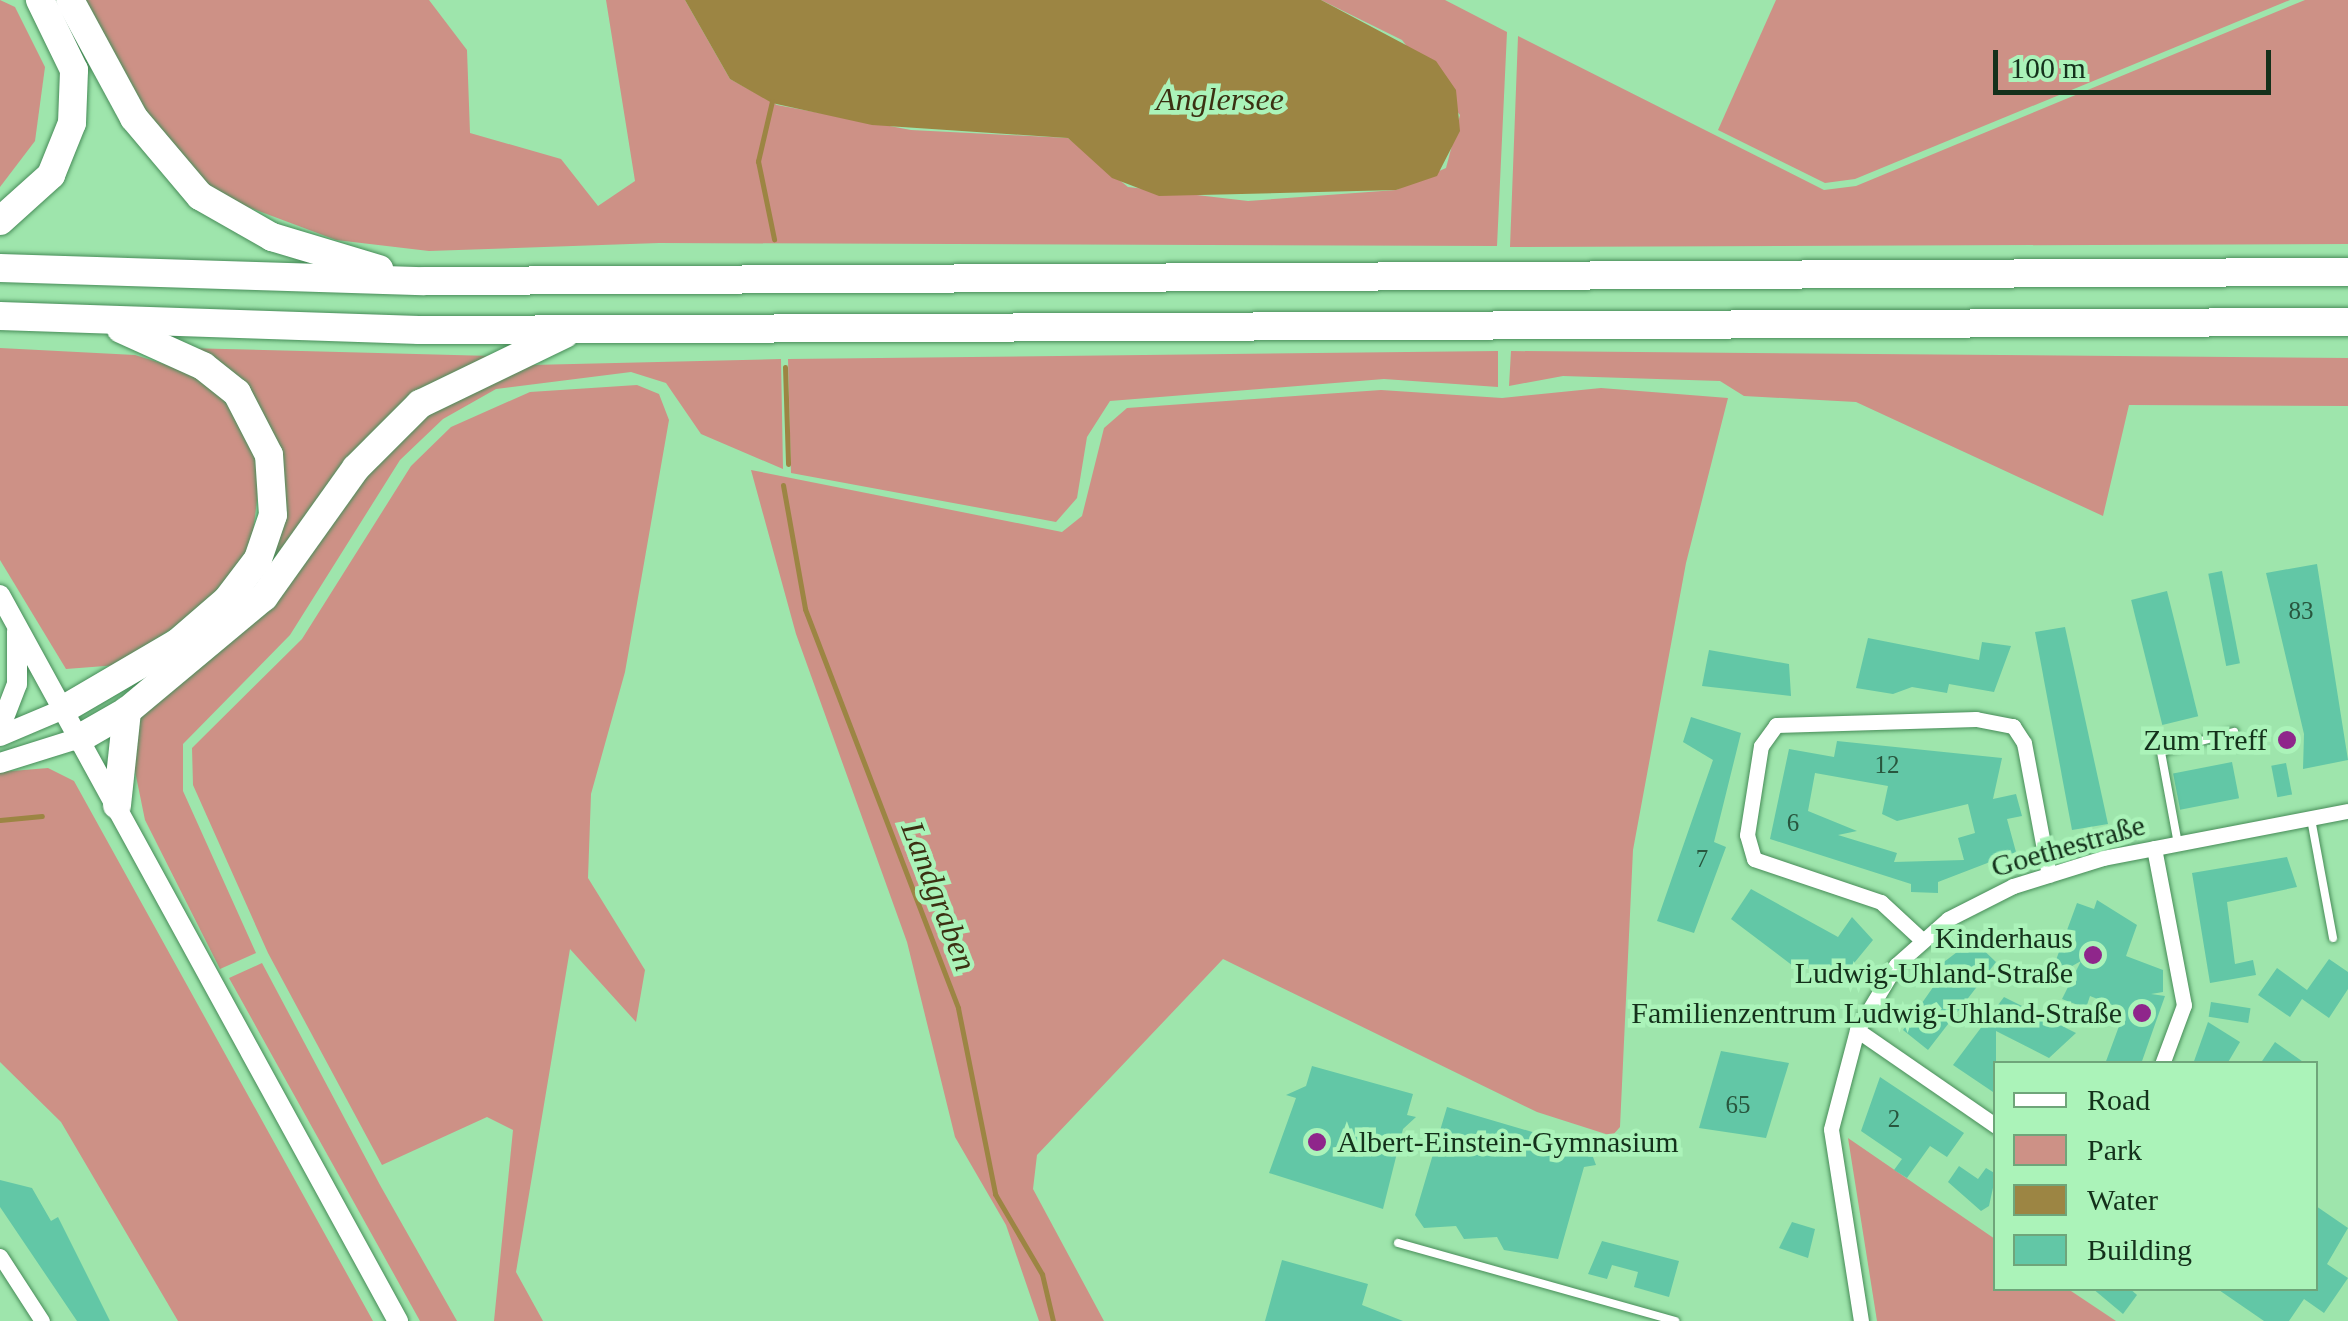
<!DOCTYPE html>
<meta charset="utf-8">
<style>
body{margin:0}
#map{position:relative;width:2348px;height:1321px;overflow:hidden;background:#9ee5ac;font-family:"Times New Roman",serif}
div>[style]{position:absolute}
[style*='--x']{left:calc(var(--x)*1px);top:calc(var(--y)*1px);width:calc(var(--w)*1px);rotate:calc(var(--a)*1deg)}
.green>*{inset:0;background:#cd9186}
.water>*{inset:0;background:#9c8543}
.stream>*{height:5px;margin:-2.5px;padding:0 2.5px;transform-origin:2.5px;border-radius:2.5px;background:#9c8543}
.building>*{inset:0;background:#62c7a6;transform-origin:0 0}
.roads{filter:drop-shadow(0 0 2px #478c58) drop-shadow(0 0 2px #478c58)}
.service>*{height:8px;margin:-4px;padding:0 4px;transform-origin:4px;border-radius:4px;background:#fff}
.minor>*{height:15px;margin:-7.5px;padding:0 7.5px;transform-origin:7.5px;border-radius:7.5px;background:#fff}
.secondary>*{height:20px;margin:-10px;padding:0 10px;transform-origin:10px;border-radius:10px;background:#fff}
.motorway>*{height:28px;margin:-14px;padding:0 14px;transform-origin:14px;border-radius:14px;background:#fff}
.dots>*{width:28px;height:28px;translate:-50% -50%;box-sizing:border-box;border:5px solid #abf3b9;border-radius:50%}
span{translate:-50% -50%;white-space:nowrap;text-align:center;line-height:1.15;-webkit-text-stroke:9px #abf3b9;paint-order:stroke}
.number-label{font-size:25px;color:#28563e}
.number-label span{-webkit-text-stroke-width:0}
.poi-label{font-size:30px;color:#14311b}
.right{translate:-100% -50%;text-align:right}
.left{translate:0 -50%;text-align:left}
.street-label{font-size:30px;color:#14311b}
.water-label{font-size:32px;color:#3b3012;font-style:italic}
.legend{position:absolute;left:1993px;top:1061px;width:325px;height:230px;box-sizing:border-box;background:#abf3b9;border:2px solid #6fa57a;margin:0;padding:12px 18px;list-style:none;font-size:30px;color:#14311b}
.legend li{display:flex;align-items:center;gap:20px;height:50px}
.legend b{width:50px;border:2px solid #6fa57a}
.scale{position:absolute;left:1993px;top:50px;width:278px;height:45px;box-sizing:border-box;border:5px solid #14311b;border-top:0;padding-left:12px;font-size:30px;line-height:35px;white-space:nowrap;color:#14311b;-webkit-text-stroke:8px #abf3b9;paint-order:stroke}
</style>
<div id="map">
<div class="green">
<i style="clip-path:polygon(0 0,15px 7px,45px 67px,35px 141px,0 187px)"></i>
<i style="clip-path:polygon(81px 0,429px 0,467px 50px,470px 133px,561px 159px,598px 206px,635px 181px,606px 0,685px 0,730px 79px,777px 105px,911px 130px,1068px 138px,1128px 187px,1248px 201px,1396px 190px,1446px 168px,1460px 115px,1402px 40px,1321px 0,1445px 0,1507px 32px,1497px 246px,659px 243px,429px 251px,336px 240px,213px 194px,149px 123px)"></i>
<i style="clip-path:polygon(1776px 0,2290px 0,1855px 179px,1825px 183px,1718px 130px)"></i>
<i style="clip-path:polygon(2305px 0,2348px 0,2348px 244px,1510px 247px,1518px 36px,1824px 190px,1856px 186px)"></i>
<i style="clip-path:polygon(0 348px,135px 355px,180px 369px,211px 385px,247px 428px,260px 476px,251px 549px,201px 609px,118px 665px,66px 669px,0 560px)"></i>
<i style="clip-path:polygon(184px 348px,492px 356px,390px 417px,310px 508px,251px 597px,283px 514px,277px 444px,248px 394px)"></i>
<i style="clip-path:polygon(1498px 351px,1498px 387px,1384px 379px,1110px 401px,1087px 437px,1077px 498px,1056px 522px,791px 473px,788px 359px)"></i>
<i style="clip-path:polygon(1511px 351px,2348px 358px,2348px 406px,2129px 405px,2103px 516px,1856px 402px,1744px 396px,1720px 381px,1563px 376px,1509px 386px)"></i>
<i style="clip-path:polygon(781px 359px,783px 469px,701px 434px,666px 383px,631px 372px,496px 389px,443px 419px,400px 460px,290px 635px,183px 744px,183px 791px,256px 953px,220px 969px,145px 820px,129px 742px,140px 718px,385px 447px,430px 407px,531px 365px)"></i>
<i style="clip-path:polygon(637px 385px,659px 394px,669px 420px,625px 672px,591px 794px,588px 878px,645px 970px,636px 1022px,570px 949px,516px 1272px,543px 1321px,494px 1321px,513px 1130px,487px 1117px,382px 1165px,268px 953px,193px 785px,192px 748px,302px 639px,411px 466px,451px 427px,530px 392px)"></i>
<i style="clip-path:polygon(1601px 388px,1728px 398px,1686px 563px,1633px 850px,1620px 1127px,1612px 1136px,1537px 1112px,1223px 959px,1037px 1155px,1033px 1189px,1104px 1321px,1039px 1321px,1006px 1225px,955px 1137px,907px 942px,796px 634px,751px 470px,1062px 532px,1082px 516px,1104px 428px,1127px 408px,1381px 390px,1502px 398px)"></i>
<i style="clip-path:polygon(48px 768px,74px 781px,373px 1321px,178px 1321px,61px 1122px,0 1062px,0 772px)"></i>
<i style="clip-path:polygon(262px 963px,380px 1185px,457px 1321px,420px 1321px,229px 978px)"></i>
<i style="clip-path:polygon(1848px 1138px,1995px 1239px,1996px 1288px,2068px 1289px,2116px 1321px,1877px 1321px)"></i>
</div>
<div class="water">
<i style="clip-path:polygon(685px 0,1321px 0,1436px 61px,1456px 90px,1460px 131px,1437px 176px,1396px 190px,1159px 196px,1112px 178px,1068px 138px,872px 125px,772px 103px,730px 79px)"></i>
</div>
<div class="stream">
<i style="--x:772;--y:101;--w:62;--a:103.1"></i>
<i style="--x:758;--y:161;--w:80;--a:78.4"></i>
<i style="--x:785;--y:367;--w:97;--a:88.2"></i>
<i style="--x:783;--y:485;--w:126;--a:79.9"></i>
<i style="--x:805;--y:609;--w:427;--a:69"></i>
<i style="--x:958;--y:1008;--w:190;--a:78.7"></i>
<i style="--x:995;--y:1194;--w:93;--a:59.6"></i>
<i style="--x:1042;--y:1274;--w:48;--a:76.8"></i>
<i style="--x:0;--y:820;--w:42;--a:-5.4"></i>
</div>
<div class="building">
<i style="clip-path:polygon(2317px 564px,2348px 760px,2303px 769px,2304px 734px,2266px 573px)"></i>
<i style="left:2222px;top:571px;width:94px;height:14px;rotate:79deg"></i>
<i style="left:2167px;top:591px;width:129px;height:37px;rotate:76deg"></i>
<i style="clip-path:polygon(2065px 627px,2108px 824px,2072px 830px,2035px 632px)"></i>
<i style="clip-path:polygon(1868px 638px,1979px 660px,1982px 642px,2011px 646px,1994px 692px,1949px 684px,1947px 693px,1912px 687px,1893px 694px,1856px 688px)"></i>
<i style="clip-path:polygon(1709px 650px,1789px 664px,1791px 696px,1702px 686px)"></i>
<i style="clip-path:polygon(1691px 717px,1741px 733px,1714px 842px,1726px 847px,1694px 933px,1657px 921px,1713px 760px,1683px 742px)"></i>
<i style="clip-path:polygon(evenodd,1837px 741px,2002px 758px,1993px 799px,2016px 794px,2022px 816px,2007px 819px,2016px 852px,1938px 882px,1938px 893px,1911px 892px,1911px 884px,1770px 839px,1789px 749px,1834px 757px,1837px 741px,1815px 773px,1888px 786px,1882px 814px,1897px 821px,1968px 804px,1975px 833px,1958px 838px,1964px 860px,1894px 862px,1897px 853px,1838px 835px,1857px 831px,1808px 811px,1815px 773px)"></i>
<i style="left:2232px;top:762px;width:37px;height:60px;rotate:79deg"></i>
<i style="left:2286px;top:763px;width:32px;height:15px;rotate:79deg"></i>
<i style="clip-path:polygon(2287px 857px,2297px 887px,2227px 902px,2235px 964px,2253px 960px,2256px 975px,2210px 983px,2192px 873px)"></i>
<i style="clip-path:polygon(1751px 889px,1838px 937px,1852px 917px,1873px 940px,1836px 985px,1800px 963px,1797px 969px,1731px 919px)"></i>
<i style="clip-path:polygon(2097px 900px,2137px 925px,2126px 956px,2163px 970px,2163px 992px,2151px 994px,2165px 996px,2141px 1064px,2105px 1064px,2125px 1010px,2090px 996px,2086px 1008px,2062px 999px,2081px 961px,2049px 979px,2077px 903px,2094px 909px)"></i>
<i style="clip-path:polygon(1973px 940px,1996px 962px,1928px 1050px,1903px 1030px,1936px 983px,1928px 974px)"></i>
<i style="clip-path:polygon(2329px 959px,2348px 972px,2348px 989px,2329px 1018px,2302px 999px,2290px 1017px,2258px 995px,2277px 968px,2307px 990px)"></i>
<i style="clip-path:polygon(2004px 997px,2076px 1033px,2049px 1058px,1996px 1031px,1996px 1094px,1953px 1065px)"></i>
<i style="left:2211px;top:1002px;width:40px;height:15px;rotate:9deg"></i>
<i style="clip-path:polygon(2208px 1022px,2240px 1042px,2227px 1064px,2193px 1064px)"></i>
<i style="clip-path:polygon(2275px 1042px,2306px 1064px,2260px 1064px)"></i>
<i style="clip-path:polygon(1721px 1051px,1789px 1063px,1766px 1138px,1699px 1128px)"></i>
<i style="clip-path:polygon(1312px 1066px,1413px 1094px,1407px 1115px,1416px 1117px,1403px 1129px,1383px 1209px,1269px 1173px,1296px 1098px,1286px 1095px,1306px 1086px)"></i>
<i style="clip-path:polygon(1880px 1077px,1964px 1133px,1947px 1157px,1930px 1146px,1907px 1178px,1894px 1170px,1902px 1159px,1861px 1131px)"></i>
<i style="clip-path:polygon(1447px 1107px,1590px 1149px,1596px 1165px,1584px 1167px,1558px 1259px,1504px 1250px,1497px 1237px,1464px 1239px,1456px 1226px,1424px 1228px,1415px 1215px)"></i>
<i style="clip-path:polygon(1959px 1166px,1978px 1179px,1986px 1168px,1996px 1174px,1989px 1206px,1981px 1211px,1948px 1182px)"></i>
<i style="clip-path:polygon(0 1180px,32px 1188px,51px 1221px,58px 1217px,110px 1321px,77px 1321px,0 1207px)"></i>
<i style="clip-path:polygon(2316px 1206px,2348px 1228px,2327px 1264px,2348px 1278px,2324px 1313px,2304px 1299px,2289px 1321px,2264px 1321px,2216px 1288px,2316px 1288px)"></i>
<i style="clip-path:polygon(1792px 1222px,1815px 1229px,1808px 1258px,1779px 1248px)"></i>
<i style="clip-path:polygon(1602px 1241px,1679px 1261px,1669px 1297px,1634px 1287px,1638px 1272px,1612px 1265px,1607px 1279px,1588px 1274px)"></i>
<i style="clip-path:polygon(1282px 1260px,1368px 1284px,1362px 1305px,1403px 1321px,1265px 1321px)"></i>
<i style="clip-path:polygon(2092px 1288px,2129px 1288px,2137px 1295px,2123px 1314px)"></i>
</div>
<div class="roads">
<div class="service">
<i style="--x:2311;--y:819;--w:121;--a:79.5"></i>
<i style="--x:2178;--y:844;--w:94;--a:-100.5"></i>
<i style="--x:2161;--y:752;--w:76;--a:-15.3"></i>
<i style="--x:1398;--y:1243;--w:288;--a:15.7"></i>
</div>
<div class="minor">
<i style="--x:2154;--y:848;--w:160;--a:79.2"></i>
<i style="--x:2184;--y:1005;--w:63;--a:110.4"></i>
<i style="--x:1922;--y:940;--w:56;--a:-137.2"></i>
<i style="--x:1881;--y:902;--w:134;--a:-161.3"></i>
<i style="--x:1754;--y:859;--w:25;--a:-106"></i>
<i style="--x:1747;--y:835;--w:90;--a:-81.1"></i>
<i style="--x:1761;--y:746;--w:26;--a:-54"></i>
<i style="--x:1776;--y:725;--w:200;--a:-1.7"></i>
<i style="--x:1976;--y:719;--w:38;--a:11"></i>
<i style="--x:2013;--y:726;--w:20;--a:57"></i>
<i style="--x:2024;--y:743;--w:134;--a:79.3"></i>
<i style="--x:1857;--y:1030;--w:169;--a:34.6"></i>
<i style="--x:0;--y:1256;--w:77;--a:57.1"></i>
<i style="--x:1861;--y:1321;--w:194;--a:-98.9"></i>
<i style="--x:1831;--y:1129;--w:102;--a:-75.3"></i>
<i style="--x:1857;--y:1030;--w:76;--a:-59"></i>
<i style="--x:1896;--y:965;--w:69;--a:-41.5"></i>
<i style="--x:1948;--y:919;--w:73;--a:-26.9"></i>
<i style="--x:2013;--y:886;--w:94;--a:-17.3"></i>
<i style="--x:2103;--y:858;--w:249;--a:-10.9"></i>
</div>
<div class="secondary">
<i style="--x:0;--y:595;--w:828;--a:61.27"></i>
<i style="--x:0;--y:728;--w:47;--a:-68.9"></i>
<i style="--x:17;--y:684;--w:53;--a:-90"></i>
<i style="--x:0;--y:736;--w:69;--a:-22.9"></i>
<i style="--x:0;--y:763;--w:84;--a:-17.4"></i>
</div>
<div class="motorway">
<i style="--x:70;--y:0;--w:134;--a:61.5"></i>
<i style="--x:134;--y:118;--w:102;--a:49.8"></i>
<i style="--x:200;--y:196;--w:83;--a:29.7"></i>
<i style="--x:272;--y:237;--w:112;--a:16.7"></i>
<i style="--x:0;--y:221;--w:69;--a:-42"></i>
<i style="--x:51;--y:175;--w:56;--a:-68"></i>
<i style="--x:72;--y:123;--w:53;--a:-87.8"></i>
<i style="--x:74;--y:70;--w:78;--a:-115.9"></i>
<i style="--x:0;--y:268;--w:424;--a:1.8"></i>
<i style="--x:424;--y:281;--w:1924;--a:-0.27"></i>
<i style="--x:0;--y:316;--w:419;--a:1.9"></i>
<i style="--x:419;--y:330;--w:1929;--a:-0.24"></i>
<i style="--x:64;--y:709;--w:131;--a:-30.3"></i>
<i style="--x:177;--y:643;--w:66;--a:-40.7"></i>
<i style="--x:227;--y:600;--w:51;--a:-52.9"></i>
<i style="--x:258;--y:559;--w:46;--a:-71.2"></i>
<i style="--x:273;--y:515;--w:60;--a:-93.8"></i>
<i style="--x:269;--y:455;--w:70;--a:-117.3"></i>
<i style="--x:237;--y:393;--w:43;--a:-141.5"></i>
<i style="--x:203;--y:366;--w:90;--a:-155.7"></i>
<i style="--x:80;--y:738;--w:54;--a:-29.9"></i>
<i style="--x:127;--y:711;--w:178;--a:-39.8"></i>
<i style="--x:264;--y:597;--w:158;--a:-54.5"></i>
<i style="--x:356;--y:468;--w:91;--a:-45"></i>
<i style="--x:420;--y:404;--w:161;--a:-25.8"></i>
<i style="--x:117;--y:805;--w:95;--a:-83.9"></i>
</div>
</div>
<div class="dots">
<i style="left:2287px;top:740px;background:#8f268b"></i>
<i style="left:2093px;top:955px;background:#8f268b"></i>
<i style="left:2142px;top:1013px;background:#8f268b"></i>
<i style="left:1317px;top:1142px;background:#8f268b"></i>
</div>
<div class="number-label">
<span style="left:2301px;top:611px">83</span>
<span style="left:1887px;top:765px">12</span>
<span style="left:1793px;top:823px">6</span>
<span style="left:1702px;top:859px">7</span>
<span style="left:1738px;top:1105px">65</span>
<span style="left:1894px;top:1119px">2</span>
</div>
<div class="poi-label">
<span class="right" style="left:2267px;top:740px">Zum Treff</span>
<span class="right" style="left:2073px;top:955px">Kinderhaus<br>Ludwig-Uhland-Straße</span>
<span class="right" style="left:2122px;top:1013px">Familienzentrum Ludwig-Uhland-Straße</span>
<span class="left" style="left:1337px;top:1142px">Albert-Einstein-Gymnasium</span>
</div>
<div class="street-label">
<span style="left:2068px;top:846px;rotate:-16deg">Goethestraße</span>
</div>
<div class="water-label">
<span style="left:1220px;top:99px">Anglersee</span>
<span style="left:939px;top:896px;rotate:69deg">Landgraben</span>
</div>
<ul class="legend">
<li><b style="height:12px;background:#fff"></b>Road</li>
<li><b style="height:28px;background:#cd9186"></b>Park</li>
<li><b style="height:28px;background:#9c8543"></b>Water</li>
<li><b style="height:28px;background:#62c7a6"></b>Building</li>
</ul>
<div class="scale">100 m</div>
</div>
